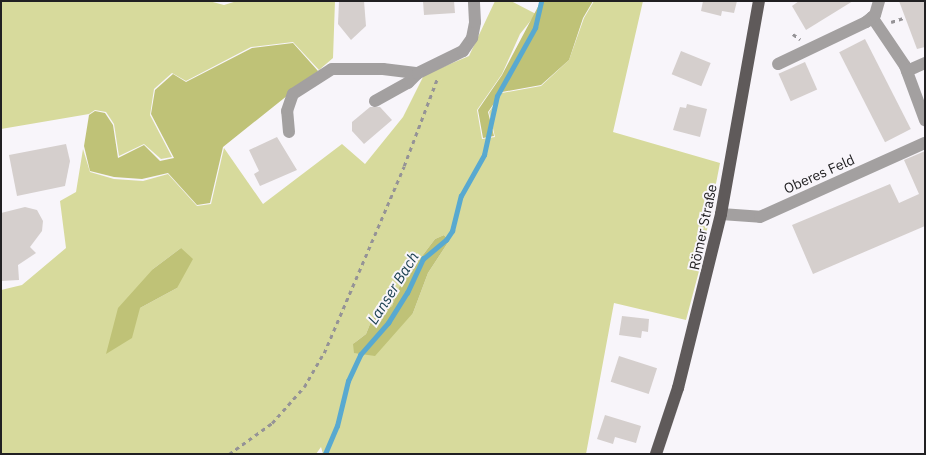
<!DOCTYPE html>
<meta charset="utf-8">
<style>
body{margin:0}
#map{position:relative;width:926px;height:455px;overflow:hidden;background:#f8f5fa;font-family:"IBM Plex Sans",sans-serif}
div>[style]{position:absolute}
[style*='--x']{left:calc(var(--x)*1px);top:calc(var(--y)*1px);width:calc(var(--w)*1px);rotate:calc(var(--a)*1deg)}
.green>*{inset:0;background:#d7da9c}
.forest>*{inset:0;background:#bfc277}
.stream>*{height:4.5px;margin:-2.25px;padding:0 2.25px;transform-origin:2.25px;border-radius:2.25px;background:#58a9d0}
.building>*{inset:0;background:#d5cfcd;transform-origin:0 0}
.path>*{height:2.5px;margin-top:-1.25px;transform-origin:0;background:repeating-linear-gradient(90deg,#959396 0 4px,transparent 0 8px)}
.minor>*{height:12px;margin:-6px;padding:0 6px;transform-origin:6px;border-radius:6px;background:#a3a0a0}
.major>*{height:12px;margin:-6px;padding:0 6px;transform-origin:6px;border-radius:6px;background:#5f5a5a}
span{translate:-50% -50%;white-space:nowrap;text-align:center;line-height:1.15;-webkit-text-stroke:4px #f8f5fa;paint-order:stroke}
.street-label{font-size:14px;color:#212022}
.water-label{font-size:15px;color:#1b4051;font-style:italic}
.frame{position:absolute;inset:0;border:2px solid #212022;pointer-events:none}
</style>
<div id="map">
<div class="green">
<i style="clip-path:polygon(1px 1px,209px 1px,224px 5px,237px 1px,335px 1px,333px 58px,319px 70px,293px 42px,251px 47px,186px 81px,172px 73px,154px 89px,150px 115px,172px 157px,161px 159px,144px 144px,119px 156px,114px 124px,106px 112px,95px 110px,89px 114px,1px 129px)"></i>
<i style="clip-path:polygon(evenodd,495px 1px,511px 1px,536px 14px,520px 34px,502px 74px,477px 110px,482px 139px,495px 137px,489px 112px,502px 93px,541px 86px,569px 60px,584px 18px,594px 1px,643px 1px,613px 132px,720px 163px,699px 271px,686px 320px,614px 303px,586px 454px,323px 454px,321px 447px,316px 454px,1px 454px,1px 290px,22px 285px,66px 248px,60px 201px,76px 192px,83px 149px,90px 172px,114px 179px,143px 181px,168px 174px,197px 206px,211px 204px,224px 148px,263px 204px,342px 144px,365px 164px,403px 117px,424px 75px,469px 56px,495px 1px,444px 235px,449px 241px,428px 273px,413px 313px,353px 344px,366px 334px,372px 319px,392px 306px,400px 285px,435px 239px,444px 235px,495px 1px,181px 248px,177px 288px,140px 308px,153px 269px,181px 248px)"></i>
</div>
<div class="forest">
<i style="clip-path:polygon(541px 1px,593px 1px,583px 18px,569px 60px,541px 85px,502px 92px,488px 112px,494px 136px,483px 138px,478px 110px,502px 75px)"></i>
<i style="clip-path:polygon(293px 43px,318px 71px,223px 147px,210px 203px,197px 205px,168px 173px,142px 179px,114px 177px,90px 171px,84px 146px,89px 115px,95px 111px,105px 113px,113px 125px,118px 158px,144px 145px,160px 161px,174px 158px,151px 114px,155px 90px,173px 74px,186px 82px,252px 48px)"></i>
<i style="clip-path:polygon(444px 235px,449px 241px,428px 273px,413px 313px,375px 356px,354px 353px,353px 344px,366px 334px,372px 319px,392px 306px,400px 285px,435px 239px)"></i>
<i style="clip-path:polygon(181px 248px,193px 259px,177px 288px,140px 308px,132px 338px,106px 354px,118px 308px,153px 269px)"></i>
</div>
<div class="stream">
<i style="--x:325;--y:454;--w:30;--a:-67"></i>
<i style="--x:337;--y:426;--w:46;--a:-76.3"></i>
<i style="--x:348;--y:381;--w:29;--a:-65"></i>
<i style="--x:360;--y:355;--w:43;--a:-48.8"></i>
<i style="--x:388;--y:323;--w:36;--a:-58"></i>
<i style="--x:407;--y:293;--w:38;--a:-65"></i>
<i style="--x:423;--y:259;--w:30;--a:-40"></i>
<i style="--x:446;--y:240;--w:11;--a:-56"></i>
<i style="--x:452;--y:231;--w:36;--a:-76"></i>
<i style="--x:461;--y:196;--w:47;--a:-60.7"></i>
<i style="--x:484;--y:155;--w:60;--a:-77.6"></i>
<i style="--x:497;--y:96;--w:78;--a:-60.8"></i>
<i style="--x:535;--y:28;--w:28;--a:-77"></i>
</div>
<div class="building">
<i style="clip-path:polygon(339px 1px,364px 1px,366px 26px,351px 40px,338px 24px)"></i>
<i style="clip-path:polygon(423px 1px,454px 1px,455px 13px,424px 15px)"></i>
<i style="clip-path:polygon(703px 1px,737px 1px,734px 13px,722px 11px,721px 16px,701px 11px)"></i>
<i style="clip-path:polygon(799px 1px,853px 1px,806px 30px,792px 6px)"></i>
<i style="clip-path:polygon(899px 1px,925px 1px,925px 47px,917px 49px)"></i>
<i style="left:865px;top:39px;width:101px;height:29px;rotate:63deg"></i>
<i style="left:681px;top:51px;width:32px;height:25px;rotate:22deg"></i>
<i style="left:805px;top:62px;width:30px;height:29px;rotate:66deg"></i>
<i style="clip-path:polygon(687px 104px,707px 109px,700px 137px,673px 130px,680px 107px,686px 108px)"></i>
<i style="clip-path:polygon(370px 107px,380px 107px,392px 120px,364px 144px,352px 131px,352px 122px)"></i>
<i style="clip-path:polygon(277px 137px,297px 170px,260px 186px,254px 174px,259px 171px,249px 150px)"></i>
<i style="clip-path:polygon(66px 144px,70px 161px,65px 186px,17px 196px,9px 155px)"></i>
<i style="clip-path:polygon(925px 151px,925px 226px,813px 274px,792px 225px,890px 184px,899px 203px,919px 194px,904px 160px)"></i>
<i style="clip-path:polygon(25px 207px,37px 210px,43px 221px,42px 231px,30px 247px,36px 253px,18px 265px,19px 280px,1px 281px,1px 213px)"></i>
<i style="clip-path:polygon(622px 316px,649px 319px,648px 332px,642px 331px,641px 338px,619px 335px)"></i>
<i style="left:619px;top:356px;width:40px;height:27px;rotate:18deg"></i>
<i style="clip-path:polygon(605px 415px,641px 426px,636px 443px,615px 437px,613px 444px,597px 439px)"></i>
</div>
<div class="path">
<i style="--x:891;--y:22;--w:13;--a:-18"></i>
<i style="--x:793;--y:34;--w:9;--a:36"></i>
<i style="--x:229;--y:454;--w:53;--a:-35.8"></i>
<i style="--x:272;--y:423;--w:48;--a:-48.4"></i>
<i style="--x:304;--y:387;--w:39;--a:-60"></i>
<i style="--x:324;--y:353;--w:203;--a:-66.8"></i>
<i style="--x:404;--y:166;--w:93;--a:-69.2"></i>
</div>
<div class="minor">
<i style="--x:872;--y:17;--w:59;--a:56"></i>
<i style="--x:905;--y:66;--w:58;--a:69.7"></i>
<i style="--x:778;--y:64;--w:98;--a:-25.5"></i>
<i style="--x:866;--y:22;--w:11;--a:-38"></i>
<i style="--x:875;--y:15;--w:15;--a:-74"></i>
<i style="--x:907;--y:71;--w:20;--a:-24"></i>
<i style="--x:375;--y:101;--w:38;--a:-29"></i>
<i style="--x:408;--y:83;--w:14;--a:-45"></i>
<i style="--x:289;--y:132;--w:21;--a:-95"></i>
<i style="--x:287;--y:111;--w:18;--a:-71"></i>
<i style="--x:293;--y:94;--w:46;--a:-32.7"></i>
<i style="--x:332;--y:69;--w:51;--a:0"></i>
<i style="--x:383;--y:69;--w:35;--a:7"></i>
<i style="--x:418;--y:73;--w:50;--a:-26.1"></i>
<i style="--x:463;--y:51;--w:16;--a:-55"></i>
<i style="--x:472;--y:38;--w:16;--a:-79"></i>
<i style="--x:475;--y:22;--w:21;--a:-93"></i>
<i style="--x:721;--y:214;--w:39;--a:4"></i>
<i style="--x:760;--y:217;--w:181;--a:-24.2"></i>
</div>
<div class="major">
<i style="--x:656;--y:454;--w:70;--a:-71.6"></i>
<i style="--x:678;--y:388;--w:179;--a:-76.1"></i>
<i style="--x:721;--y:214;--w:216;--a:-79.9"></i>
</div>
<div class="street-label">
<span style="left:819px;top:174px;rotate:-24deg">Oberes Feld</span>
<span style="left:703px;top:227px;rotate:-78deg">Römer Straße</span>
</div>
<div class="water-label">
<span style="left:393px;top:288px;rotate:-58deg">Lanser Bach</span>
</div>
<div class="frame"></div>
</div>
